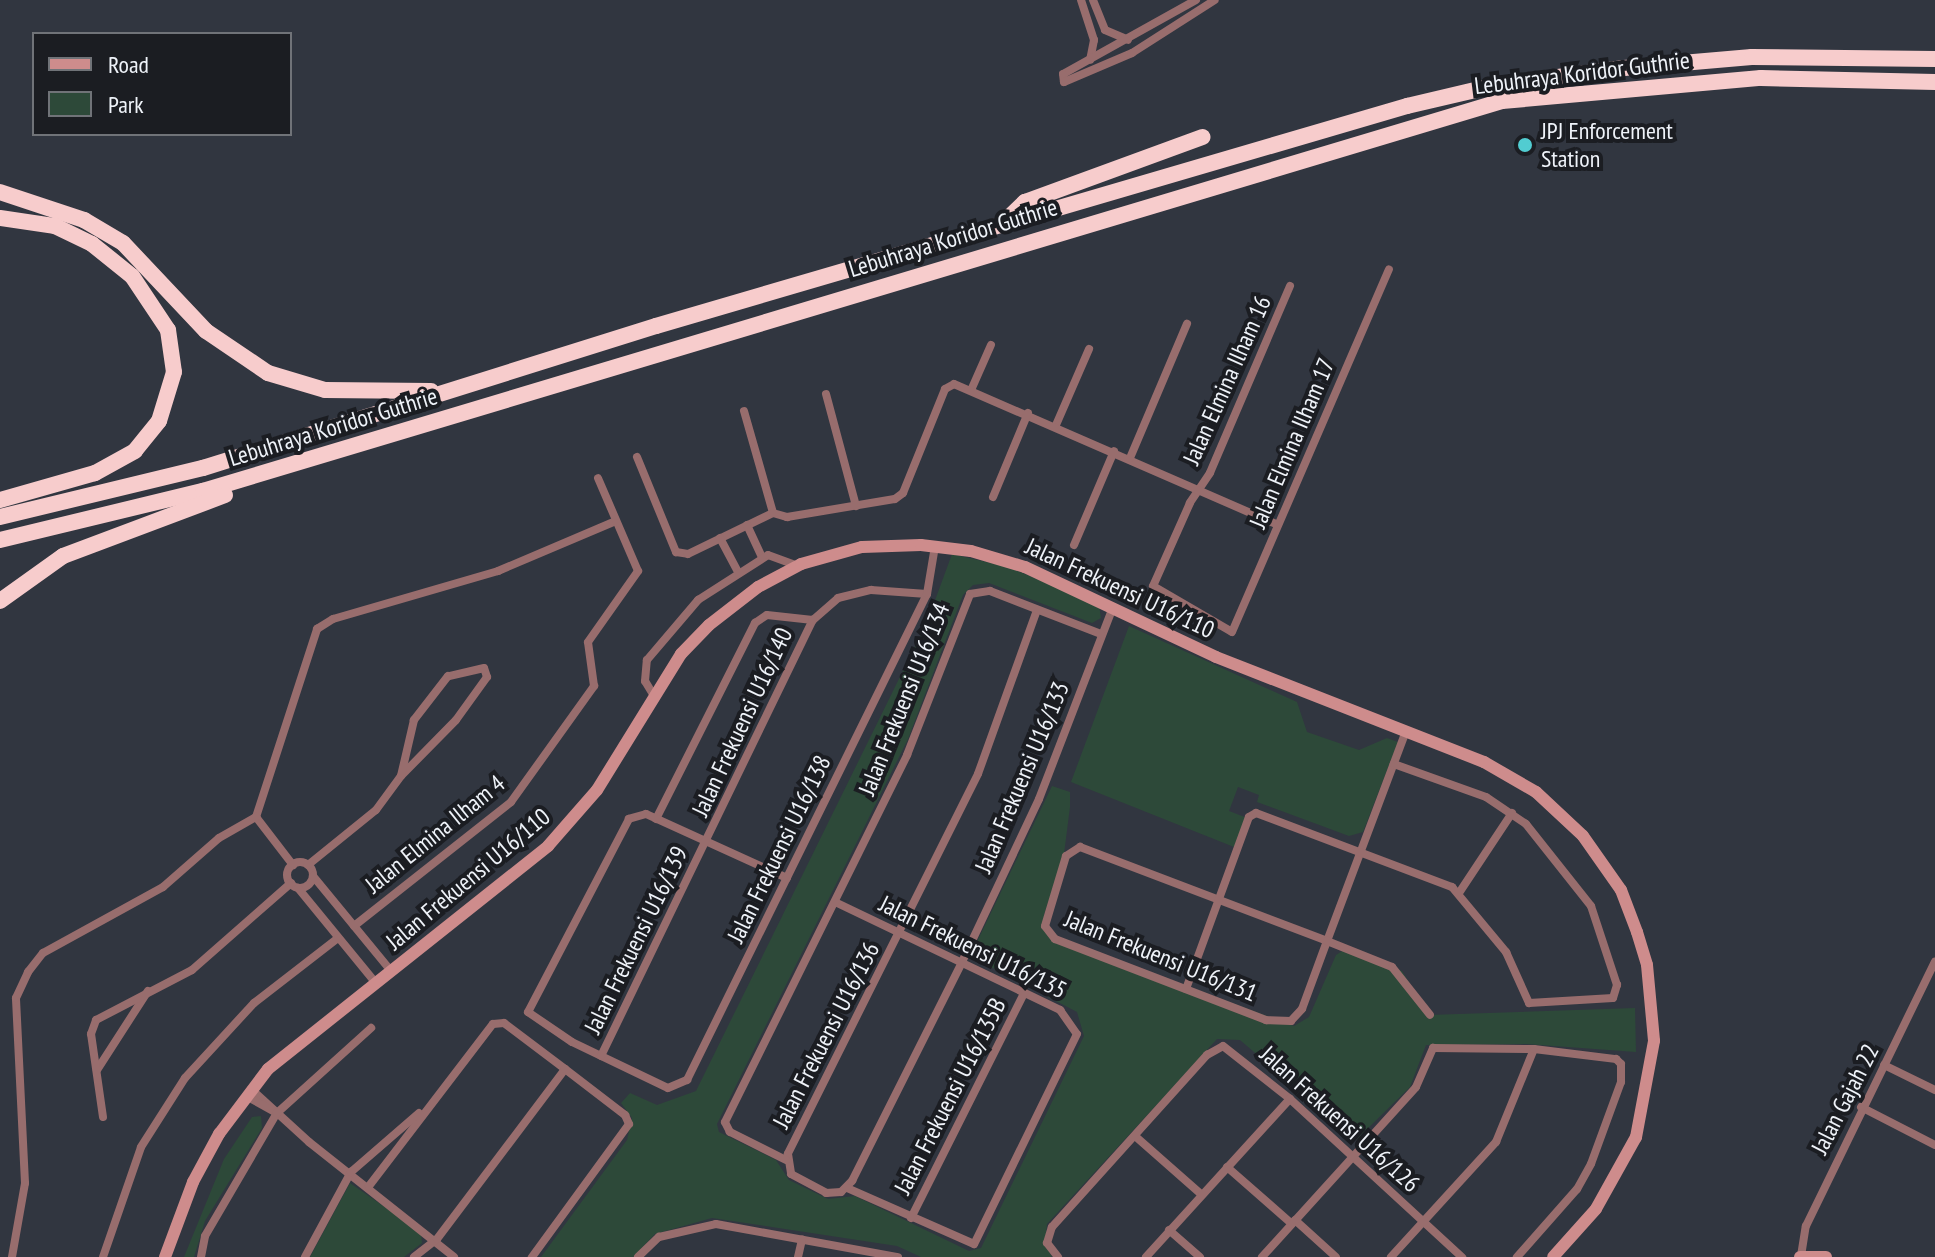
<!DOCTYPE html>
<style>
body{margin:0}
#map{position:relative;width:1935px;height:1257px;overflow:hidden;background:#313640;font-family:"PT Sans Narrow",sans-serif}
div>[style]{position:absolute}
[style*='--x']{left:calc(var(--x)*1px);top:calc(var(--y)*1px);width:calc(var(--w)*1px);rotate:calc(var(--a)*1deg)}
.green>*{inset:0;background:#2d4939}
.street>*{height:8px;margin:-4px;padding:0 4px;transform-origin:4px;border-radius:4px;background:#986d6d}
.street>.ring{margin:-4px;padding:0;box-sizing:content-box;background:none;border:8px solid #986d6d;border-radius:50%}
.secondary>*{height:12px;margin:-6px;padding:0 6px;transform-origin:6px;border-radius:6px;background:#ce8c8c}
.highway>*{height:16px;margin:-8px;padding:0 8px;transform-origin:8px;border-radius:8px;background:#f7cccc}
.dots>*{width:22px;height:22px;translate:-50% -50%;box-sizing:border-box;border:4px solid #1b1d22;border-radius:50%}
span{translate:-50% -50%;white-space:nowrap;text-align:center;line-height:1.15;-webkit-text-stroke:8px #1b1d22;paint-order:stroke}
.street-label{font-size:24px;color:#eff3f9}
.poi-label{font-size:24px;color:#eff3f9}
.left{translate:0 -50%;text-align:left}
.legend{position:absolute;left:32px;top:32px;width:260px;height:104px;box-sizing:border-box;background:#1b1d22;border:2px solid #707378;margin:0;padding:10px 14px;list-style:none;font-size:24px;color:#eff3f9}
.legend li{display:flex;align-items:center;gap:16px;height:40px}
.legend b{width:40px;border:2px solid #707378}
</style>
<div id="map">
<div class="green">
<i style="clip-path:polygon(952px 554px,1008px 567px,1099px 605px,1101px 618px,1092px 623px,989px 583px,973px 585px,963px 595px,908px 739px,717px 1124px,719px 1132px,776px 1160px,789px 1180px,828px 1199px,855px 1196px,969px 1251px,981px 1248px,1084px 1036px,1077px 1012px,974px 958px,974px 948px,1052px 786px,1070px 792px,1070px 807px,1064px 854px,1044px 915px,1054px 937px,1294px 1026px,1309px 1017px,1336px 955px,1347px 948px,1402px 971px,1429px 1015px,1635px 1008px,1636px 1052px,1526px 1044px,1426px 1045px,1410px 1087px,1356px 1140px,1240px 1040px,1217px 1039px,1047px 1224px,1045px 1244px,1052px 1257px,921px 1257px,897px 1246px,712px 1218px,655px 1234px,633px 1257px,541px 1257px,627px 1140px,632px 1118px,621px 1103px,630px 1093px,657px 1105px,696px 1091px,927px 622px)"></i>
<i style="clip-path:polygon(1129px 626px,1297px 702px,1307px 732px,1359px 750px,1387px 738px,1398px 742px,1363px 832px,1349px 836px,1257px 802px,1259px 795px,1238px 787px,1229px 811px,1250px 819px,1239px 849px,1071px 782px)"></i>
<i style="clip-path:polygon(261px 1116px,262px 1128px,205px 1221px,194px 1257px,184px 1257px,224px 1159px,252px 1117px)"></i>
<i style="clip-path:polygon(350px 1183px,421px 1232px,422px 1243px,404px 1257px,310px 1257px)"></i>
</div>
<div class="street">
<i style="--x:1081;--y:0;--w:42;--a:72"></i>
<i style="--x:1094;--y:40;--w:20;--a:101"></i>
<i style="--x:1093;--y:0;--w:32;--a:68"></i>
<i style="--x:1105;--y:30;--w:25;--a:23"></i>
<i style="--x:1196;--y:0;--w:152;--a:150.9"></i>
<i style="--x:1063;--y:74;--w:8;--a:83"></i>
<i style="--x:1064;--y:82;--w:74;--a:-23.1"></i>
<i style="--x:1132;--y:53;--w:98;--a:-32.6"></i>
<i style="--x:1290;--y:286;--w:203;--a:113.2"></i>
<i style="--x:1210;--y:473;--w:36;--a:124"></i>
<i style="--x:1190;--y:503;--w:91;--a:114"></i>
<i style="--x:1153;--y:586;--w:91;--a:30.2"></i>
<i style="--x:1232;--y:632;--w:395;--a:-66.6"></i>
<i style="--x:972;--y:388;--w:47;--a:-66.2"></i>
<i style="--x:826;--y:394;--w:116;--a:75"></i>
<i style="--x:744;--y:411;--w:106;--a:74.1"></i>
<i style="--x:1056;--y:425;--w:83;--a:-66.5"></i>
<i style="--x:637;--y:457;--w:103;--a:67.7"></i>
<i style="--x:676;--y:552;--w:12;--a:9"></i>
<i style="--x:688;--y:554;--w:94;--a:-25.8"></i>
<i style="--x:773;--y:513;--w:15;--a:16"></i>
<i style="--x:787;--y:517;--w:109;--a:-9.5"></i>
<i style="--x:895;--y:499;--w:10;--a:-37"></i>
<i style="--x:903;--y:493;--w:112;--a:-68"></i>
<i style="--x:945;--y:389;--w:10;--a:-29"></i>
<i style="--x:954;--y:384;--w:353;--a:23.5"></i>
<i style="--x:1130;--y:458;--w:146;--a:-67"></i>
<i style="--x:993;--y:497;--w:91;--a:-67.4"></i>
<i style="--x:747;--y:525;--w:35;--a:65"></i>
<i style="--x:720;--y:538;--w:38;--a:62"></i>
<i style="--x:1074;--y:545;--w:102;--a:-66.9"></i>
<i style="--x:1037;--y:610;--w:174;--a:109.8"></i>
<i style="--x:978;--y:774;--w:425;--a:116.6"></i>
<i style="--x:788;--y:1154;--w:20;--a:81"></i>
<i style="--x:791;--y:1174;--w:40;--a:28"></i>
<i style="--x:826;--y:1193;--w:15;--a:-4"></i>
<i style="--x:841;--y:1192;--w:16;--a:-45"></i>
<i style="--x:852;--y:1181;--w:245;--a:-63.3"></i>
<i style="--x:962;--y:962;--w:180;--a:-64.7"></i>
<i style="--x:1039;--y:799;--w:206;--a:-68.9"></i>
<i style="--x:654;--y:696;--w:17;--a:-121"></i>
<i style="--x:645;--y:681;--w:21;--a:-85"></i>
<i style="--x:647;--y:660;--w:79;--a:-49.6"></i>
<i style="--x:698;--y:600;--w:83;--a:-32.7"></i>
<i style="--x:768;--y:555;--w:32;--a:20"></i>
<i style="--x:1406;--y:731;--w:224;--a:110.6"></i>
<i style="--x:1327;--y:941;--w:72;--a:110.2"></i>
<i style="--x:1302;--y:1009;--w:16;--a:133"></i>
<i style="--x:1291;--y:1021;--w:25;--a:-178"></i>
<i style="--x:1266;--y:1020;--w:226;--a:-159"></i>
<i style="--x:1055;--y:939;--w:16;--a:-128"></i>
<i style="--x:1045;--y:926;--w:73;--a:-73.3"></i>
<i style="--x:1066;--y:856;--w:17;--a:-33"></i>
<i style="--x:1080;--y:847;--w:264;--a:20.8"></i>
<i style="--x:1327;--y:941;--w:70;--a:21.8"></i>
<i style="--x:1392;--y:967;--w:61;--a:51.6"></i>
<i style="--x:256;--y:817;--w:198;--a:-72"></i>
<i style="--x:317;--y:629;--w:19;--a:-32"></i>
<i style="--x:333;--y:619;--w:172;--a:-16.2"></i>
<i style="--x:498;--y:571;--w:128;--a:-23"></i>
<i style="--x:256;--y:817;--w:61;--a:52.4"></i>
<i style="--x:656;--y:819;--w:220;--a:-63.2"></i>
<i style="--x:755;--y:623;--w:14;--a:-34"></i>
<i style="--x:767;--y:615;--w:46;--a:6.2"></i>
<i style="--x:813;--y:620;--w:33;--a:-41"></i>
<i style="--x:838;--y:598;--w:34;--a:-14"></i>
<i style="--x:871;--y:590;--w:56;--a:4.1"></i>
<i class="ring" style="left:287px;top:862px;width:18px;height:18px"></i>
<i style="--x:308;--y:865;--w:87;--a:-39"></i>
<i style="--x:376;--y:810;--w:42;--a:-53.7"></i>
<i style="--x:401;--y:776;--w:78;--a:-45.5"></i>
<i style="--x:456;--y:720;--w:53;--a:-54.2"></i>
<i style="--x:487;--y:677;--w:9;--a:-108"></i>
<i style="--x:484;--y:668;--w:37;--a:167"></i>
<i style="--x:448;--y:676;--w:56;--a:127.7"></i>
<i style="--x:414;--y:720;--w:57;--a:103.1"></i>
<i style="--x:313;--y:876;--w:123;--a:50.6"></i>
<i style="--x:787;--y:878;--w:155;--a:-155.6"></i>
<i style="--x:646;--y:814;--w:18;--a:164"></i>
<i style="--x:629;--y:819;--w:218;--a:117.6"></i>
<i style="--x:528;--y:1012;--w:53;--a:34.3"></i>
<i style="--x:572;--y:1042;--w:106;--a:25.6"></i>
<i style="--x:668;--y:1088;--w:21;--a:-23"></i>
<i style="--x:687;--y:1080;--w:542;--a:-63.72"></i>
<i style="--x:927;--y:594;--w:49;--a:-80.5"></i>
<i style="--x:298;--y:888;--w:122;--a:50.7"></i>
<i style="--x:1459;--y:893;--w:96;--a:-56.5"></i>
<i style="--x:835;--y:902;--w:250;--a:25.6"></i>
<i style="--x:1060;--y:1010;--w:29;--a:55"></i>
<i style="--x:1077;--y:1034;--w:234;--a:116.1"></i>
<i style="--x:974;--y:1244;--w:139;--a:-156.2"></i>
<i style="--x:354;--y:926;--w:200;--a:-38.3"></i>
<i style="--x:511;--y:802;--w:143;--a:-54.4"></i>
<i style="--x:594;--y:686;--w:44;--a:-97.8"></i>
<i style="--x:588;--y:642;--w:87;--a:-54.8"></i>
<i style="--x:638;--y:571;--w:101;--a:-113.3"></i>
<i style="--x:1186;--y:989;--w:183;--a:-69.9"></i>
<i style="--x:1249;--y:817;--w:8;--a:-30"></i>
<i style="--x:1256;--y:813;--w:210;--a:20.7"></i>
<i style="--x:1452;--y:887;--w:85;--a:50.3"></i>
<i style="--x:1506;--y:952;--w:56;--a:65.7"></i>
<i style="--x:1529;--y:1003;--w:84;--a:-3.4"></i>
<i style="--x:1613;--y:998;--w:14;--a:-73"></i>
<i style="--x:1617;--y:985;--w:83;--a:-108.2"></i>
<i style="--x:1591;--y:906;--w:105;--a:-128.4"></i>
<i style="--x:1526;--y:824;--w:48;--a:-146"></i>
<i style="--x:1486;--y:797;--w:98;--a:-160.3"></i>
<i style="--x:601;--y:1056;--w:485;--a:-64.1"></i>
<i style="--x:1884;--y:1065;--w:57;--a:26.1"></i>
<i style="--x:97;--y:1070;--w:94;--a:-57.2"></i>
<i style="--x:251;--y:1089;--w:79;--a:42.4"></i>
<i style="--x:309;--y:1142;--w:185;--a:38.4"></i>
<i style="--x:246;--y:1096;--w:35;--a:29"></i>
<i style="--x:1861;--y:1107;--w:83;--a:27.2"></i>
<i style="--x:103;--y:1117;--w:84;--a:-98.2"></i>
<i style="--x:91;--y:1034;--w:15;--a:-70"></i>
<i style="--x:96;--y:1020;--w:108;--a:-27.5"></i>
<i style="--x:192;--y:970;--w:132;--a:-41.3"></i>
<i style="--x:1135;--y:1136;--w:89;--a:41.4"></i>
<i style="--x:786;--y:1160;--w:63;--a:-153.4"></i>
<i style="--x:730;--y:1132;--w:11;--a:-117"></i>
<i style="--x:725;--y:1122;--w:410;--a:-63.6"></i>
<i style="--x:907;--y:755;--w:173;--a:-68.6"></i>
<i style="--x:970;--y:594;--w:20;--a:-9"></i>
<i style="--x:990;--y:591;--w:119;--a:21.2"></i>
<i style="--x:1227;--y:1167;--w:86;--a:41.2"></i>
<i style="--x:369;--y:1186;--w:204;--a:-52.6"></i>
<i style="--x:493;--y:1024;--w:11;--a:-5"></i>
<i style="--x:504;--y:1023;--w:76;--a:37"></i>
<i style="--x:911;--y:1218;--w:252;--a:-63.3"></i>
<i style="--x:1295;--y:1220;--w:55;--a:42.1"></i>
<i style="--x:1169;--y:1230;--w:41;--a:41.1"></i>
<i style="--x:1801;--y:1256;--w:30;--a:-81"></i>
<i style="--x:1806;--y:1226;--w:294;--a:-64"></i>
<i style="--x:12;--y:1257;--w:75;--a:-80"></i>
<i style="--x:25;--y:1183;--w:185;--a:-92.8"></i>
<i style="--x:16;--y:998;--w:29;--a:-65"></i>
<i style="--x:28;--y:972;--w:24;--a:-52"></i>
<i style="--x:43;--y:953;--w:137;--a:-28.8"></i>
<i style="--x:163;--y:887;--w:74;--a:-41.2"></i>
<i style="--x:219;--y:838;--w:43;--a:-29.6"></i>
<i style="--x:103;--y:1257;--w:116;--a:-70.9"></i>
<i style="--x:141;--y:1147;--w:82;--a:-57.5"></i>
<i style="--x:185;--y:1078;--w:102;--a:-47.4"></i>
<i style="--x:254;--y:1003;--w:106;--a:-37.7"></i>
<i style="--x:201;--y:1257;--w:21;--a:-79"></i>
<i style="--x:205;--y:1236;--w:143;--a:-59.7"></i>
<i style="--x:277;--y:1113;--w:127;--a:-42.1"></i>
<i style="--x:305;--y:1257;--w:97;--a:-61.6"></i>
<i style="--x:351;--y:1172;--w:90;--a:-40.9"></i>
<i style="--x:414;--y:1257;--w:29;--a:-38"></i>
<i style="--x:437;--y:1239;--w:213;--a:-53"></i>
<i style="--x:565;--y:1069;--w:76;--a:37.5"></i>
<i style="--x:625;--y:1115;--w:10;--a:66"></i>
<i style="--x:629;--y:1124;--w:165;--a:126.1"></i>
<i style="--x:638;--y:1257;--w:29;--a:-44"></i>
<i style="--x:659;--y:1237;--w:58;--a:-12.8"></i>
<i style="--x:716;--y:1224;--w:185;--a:10.3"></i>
<i style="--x:798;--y:1257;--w:18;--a:-77"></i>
<i style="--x:1058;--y:1257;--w:18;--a:-128"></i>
<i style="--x:1047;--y:1243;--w:17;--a:-73"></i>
<i style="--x:1052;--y:1227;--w:232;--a:-48"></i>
<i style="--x:1207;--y:1055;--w:18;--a:-29"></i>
<i style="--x:1223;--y:1046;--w:85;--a:38.3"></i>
<i style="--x:1290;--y:1099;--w:234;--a:42.6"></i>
<i style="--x:1146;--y:1257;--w:214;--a:-47.7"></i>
<i style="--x:1262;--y:1257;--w:229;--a:-47.8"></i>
<i style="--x:1416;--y:1087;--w:43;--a:-66.4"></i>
<i style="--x:1433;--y:1048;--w:101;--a:0.6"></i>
<i style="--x:1391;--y:1257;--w:156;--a:-47.6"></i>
<i style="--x:1496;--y:1142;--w:100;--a:-67.8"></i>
<i style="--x:1534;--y:1049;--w:83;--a:7"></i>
<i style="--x:1616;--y:1059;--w:7;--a:45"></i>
<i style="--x:1621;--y:1064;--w:18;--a:90"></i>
<i style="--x:1621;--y:1082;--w:87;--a:110.1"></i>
<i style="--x:1591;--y:1164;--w:29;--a:119"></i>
<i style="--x:1577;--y:1189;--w:91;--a:131.4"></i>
</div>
<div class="secondary">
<i style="--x:165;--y:1257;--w:80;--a:-69.5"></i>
<i style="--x:193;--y:1182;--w:55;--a:-61.6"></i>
<i style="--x:219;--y:1134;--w:81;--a:-53"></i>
<i style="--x:268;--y:1069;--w:358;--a:-38.5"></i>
<i style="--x:548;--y:846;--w:74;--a:-48.8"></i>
<i style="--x:597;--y:790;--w:160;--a:-58.3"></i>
<i style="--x:681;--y:654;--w:40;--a:-46"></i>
<i style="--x:709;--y:625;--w:62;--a:-37.8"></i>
<i style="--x:758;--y:587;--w:49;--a:-28.1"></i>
<i style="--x:801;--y:564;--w:63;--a:-15.6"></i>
<i style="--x:862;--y:547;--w:59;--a:-1.9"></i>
<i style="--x:921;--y:545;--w:50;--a:6.8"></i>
<i style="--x:971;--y:551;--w:56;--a:16.5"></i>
<i style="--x:1025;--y:567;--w:211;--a:25.2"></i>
<i style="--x:1216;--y:657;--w:288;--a:21.4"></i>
<i style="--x:1484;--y:762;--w:60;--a:30"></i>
<i style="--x:1536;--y:792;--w:64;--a:43.1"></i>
<i style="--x:1583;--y:836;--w:66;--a:54.9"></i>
<i style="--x:1621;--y:890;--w:45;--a:69.1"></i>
<i style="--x:1637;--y:932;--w:34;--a:73"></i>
<i style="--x:1647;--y:965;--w:76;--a:84.7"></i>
<i style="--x:1654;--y:1041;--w:98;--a:100.6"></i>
<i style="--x:1636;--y:1137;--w:82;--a:119.1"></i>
<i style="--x:1596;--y:1209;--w:64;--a:131.9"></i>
<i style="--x:1800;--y:1257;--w:26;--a:0"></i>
</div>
<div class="highway">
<i style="--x:0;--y:192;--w:89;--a:18.4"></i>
<i style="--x:84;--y:220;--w:45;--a:30.5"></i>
<i style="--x:123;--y:243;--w:121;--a:46.7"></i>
<i style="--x:206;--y:331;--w:75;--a:34.1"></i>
<i style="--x:268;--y:373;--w:59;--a:16.6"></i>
<i style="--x:325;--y:390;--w:106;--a:0.5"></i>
<i style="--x:0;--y:218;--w:56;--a:8.3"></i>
<i style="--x:55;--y:226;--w:41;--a:25.9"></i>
<i style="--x:92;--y:244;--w:51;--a:38.7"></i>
<i style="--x:132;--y:276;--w:65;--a:56.3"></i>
<i style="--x:168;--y:330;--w:42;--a:81.9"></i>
<i style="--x:174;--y:372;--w:51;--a:107"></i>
<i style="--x:159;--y:421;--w:38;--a:129"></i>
<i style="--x:135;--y:451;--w:46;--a:151.2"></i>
<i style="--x:95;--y:473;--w:99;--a:164.1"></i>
<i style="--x:1002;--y:224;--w:32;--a:-44"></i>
<i style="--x:1025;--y:202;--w:189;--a:-20.1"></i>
<i style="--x:0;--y:517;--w:209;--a:-13.6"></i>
<i style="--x:203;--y:468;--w:475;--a:-17.4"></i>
<i style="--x:656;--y:326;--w:783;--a:-16.33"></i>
<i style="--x:1407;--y:106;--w:87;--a:-13.2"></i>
<i style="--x:1492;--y:86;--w:133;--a:-7.8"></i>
<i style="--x:1624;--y:68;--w:128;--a:-4.9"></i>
<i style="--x:1752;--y:57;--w:183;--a:0.6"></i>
<i style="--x:0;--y:540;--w:209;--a:-13.6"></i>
<i style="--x:203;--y:491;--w:1356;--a:-16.71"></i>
<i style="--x:1502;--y:101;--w:260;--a:-5.1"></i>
<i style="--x:1761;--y:78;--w:174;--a:1.3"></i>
<i style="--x:0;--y:601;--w:77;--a:-35.5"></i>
<i style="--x:63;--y:556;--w:173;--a:-20.6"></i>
</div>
<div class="dots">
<i style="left:1525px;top:145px;background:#51ccd1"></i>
</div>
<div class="street-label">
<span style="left:1582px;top:73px;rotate:-7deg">Lebuhraya Koridor Guthrie</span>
<span style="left:953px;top:238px;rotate:-17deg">Lebuhraya Koridor Guthrie</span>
<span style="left:1227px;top:380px;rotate:-66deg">Jalan Elmina Ilham 16</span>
<span style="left:333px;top:427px;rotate:-17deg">Lebuhraya Koridor Guthrie</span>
<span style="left:1292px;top:443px;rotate:-67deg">Jalan Elmina Ilham 17</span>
<span style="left:1120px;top:588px;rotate:25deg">Jalan Frekuensi U16/110</span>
<span style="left:904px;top:699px;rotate:-68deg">Jalan Frekuensi U16/134</span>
<span style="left:742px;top:722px;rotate:-65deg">Jalan Frekuensi U16/140</span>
<span style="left:1022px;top:777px;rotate:-67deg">Jalan Frekuensi U16/133</span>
<span style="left:435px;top:834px;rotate:-39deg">Jalan Elmina Ilham 4</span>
<span style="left:779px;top:849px;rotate:-64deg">Jalan Frekuensi U16/138</span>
<span style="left:468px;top:879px;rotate:-40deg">Jalan Frekuensi U16/110</span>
<span style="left:636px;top:940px;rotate:-64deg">Jalan Frekuensi U16/139</span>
<span style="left:973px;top:947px;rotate:26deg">Jalan Frekuensi U16/135</span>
<span style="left:1161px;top:956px;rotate:22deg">Jalan Frekuensi U16/131</span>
<span style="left:826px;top:1035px;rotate:-63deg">Jalan Frekuensi U16/136</span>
<span style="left:950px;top:1096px;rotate:-63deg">Jalan Frekuensi U16/135B</span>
<span style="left:1845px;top:1099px;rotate:-63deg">Jalan Gajah 22</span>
<span style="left:1340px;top:1119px;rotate:42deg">Jalan Frekuensi U16/126</span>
</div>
<div class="poi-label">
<span class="left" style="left:1541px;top:145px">JPJ Enforcement<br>Station</span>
</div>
<ul class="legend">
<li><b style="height:10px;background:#ce8c8c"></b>Road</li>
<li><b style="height:22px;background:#2d4939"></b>Park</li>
</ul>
</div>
